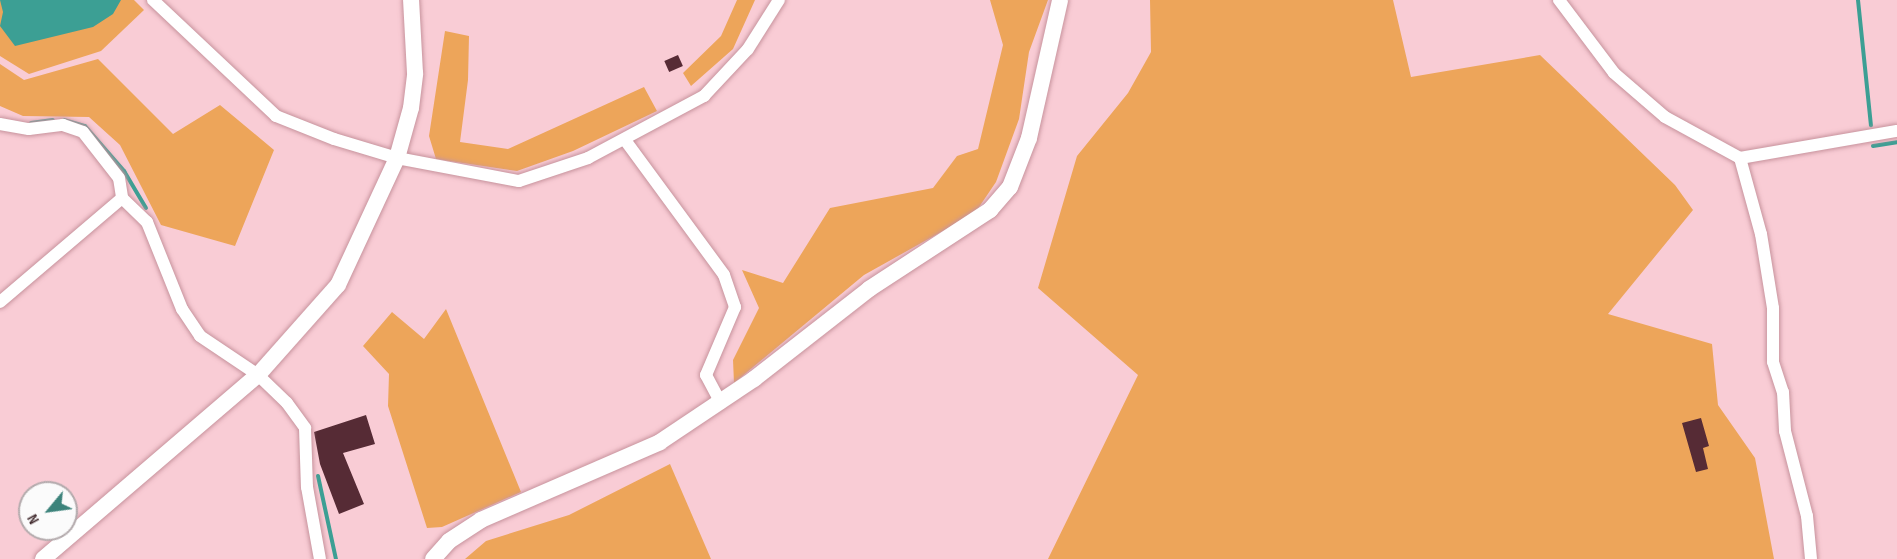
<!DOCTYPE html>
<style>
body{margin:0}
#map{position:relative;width:1897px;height:559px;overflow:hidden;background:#f9ccd5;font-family:"Sofia Sans Condensed",sans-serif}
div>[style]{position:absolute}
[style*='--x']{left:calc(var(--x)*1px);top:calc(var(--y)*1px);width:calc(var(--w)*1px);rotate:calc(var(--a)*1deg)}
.green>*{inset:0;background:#eda55a}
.water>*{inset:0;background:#3c9f94}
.stream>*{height:4px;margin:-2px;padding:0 2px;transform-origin:2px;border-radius:2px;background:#3c9f94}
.building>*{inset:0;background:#562b35;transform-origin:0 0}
.roads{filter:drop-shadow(0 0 2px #c7939d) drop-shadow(0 0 2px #c7939d)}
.street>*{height:12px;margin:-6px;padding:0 6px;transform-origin:6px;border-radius:6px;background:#fff}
.secondary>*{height:16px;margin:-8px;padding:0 8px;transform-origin:8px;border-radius:8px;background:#fff}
span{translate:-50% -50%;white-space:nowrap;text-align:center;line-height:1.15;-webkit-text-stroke:6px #fbfbfb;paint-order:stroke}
.north{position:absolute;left:18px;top:481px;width:60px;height:60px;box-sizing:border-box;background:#fbfbfb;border:2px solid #b3aaac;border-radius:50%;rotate:241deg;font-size:16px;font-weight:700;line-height:24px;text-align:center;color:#473135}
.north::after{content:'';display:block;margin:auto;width:21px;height:27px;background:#3c837b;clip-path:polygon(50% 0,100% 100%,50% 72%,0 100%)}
</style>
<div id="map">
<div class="green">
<i style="clip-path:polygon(0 0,134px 0,144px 10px,101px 51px,29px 74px,0 56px)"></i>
<i style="clip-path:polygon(737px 0,755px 0,733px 49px,691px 86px,683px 73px,721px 36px)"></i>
<i style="clip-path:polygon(990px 0,1048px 0,1029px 52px,1019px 119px,996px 182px,975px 213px,864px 275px,734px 383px,733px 360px,759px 308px,742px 270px,783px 283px,830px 208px,933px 188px,957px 156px,978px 149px,1003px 45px)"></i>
<i style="clip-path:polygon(1150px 0,1393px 0,1411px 77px,1540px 55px,1675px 185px,1693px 210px,1608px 314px,1712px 344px,1718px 405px,1755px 458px,1774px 559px,1048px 559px,1138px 375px,1038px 288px,1077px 156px,1128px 93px,1151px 52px)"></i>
<i style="clip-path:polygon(445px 31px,469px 36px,468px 80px,460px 142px,508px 149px,644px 87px,657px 111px,573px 151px,517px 171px,436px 159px,429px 136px)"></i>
<i style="clip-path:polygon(98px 59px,173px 134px,220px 105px,274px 150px,235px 246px,161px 225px,120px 145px,89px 117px,23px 116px,0 106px,0 64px,24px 80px)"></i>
<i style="clip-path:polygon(446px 309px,521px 492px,442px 527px,427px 528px,388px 406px,389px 374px,363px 346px,392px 312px,424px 339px)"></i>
<i style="clip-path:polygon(670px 464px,711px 559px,465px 559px,486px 541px,569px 515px)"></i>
</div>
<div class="water">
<i style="clip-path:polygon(0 0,121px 0,113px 14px,93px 27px,15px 46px,0 26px,3px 12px)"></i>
</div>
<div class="stream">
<i style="--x:1858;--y:0;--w:126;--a:84.1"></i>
<i style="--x:64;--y:120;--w:22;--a:16"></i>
<i style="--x:85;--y:126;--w:60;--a:49.1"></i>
<i style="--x:124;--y:171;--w:43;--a:59.3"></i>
<i style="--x:31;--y:123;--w:22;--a:-8"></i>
<i style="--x:1873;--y:146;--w:24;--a:-9"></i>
<i style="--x:318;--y:476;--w:85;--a:77.8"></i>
</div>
<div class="building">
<i style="left:678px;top:55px;width:12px;height:15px;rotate:66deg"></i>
<i style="clip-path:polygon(366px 415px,375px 444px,343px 453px,364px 504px,339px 514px,320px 464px,314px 432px)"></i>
<i style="clip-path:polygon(1701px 418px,1709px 446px,1703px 448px,1708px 469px,1696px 472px,1682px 423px)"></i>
</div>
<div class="roads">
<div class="street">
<i style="--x:153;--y:0;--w:169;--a:43.3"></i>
<i style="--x:276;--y:116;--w:62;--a:21.6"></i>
<i style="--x:334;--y:139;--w:66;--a:16.8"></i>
<i style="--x:397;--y:158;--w:124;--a:10.7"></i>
<i style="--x:519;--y:181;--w:73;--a:-18.4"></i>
<i style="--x:588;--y:158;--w:132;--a:-28.1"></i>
<i style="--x:704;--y:96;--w:64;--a:-46.9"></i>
<i style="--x:748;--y:49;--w:58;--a:-57.7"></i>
<i style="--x:1559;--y:0;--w:91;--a:53"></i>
<i style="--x:1614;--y:73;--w:67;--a:40.8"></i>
<i style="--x:1665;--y:117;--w:85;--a:28.7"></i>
<i style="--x:1740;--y:158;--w:159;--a:-9.8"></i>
<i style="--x:0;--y:124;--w:29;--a:10"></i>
<i style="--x:29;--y:129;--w:34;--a:-7"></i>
<i style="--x:63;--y:125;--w:21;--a:19"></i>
<i style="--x:83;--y:132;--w:58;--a:52"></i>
<i style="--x:119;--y:178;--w:20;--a:81"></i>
<i style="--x:122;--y:198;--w:35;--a:44"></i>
<i style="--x:147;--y:222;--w:94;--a:68.1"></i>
<i style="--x:182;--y:309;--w:32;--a:56"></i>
<i style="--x:200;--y:336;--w:70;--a:33.9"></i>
<i style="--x:258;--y:375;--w:40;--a:44"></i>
<i style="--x:287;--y:403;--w:31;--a:54"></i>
<i style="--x:305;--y:428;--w:59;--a:88.1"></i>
<i style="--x:307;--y:487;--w:73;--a:79.8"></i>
<i style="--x:625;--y:140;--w:167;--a:53.7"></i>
<i style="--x:724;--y:275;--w:34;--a:71"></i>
<i style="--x:735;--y:307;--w:74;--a:113.1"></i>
<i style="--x:706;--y:375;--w:32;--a:62"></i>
<i style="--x:1740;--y:158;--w:79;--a:74.6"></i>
<i style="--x:1761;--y:234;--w:75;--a:80.8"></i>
<i style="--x:1773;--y:308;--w:54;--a:90"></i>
<i style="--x:1773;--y:362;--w:32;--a:72"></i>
<i style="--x:1783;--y:392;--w:39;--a:87"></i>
<i style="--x:1785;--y:431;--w:88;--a:75.5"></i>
<i style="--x:1807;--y:516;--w:43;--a:84.7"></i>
<i style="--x:0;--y:302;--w:160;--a:-40.4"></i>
</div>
<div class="secondary">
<i style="--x:43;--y:559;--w:283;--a:-40.6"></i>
<i style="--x:258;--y:375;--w:120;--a:-48.4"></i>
<i style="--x:338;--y:285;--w:140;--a:-65.1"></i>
<i style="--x:397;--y:158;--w:52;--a:-74.4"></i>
<i style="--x:411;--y:108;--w:35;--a:-83"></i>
<i style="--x:415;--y:73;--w:73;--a:-93.1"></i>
<i style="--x:433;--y:559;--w:24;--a:-48"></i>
<i style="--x:449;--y:541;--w:38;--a:-33"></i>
<i style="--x:481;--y:520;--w:195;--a:-23.5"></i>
<i style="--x:660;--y:442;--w:113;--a:-33.8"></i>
<i style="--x:754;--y:379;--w:146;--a:-38"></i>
<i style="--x:869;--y:289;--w:145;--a:-33.1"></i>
<i style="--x:990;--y:210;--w:30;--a:-49"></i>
<i style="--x:1010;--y:187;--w:53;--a:-68.8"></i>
<i style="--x:1029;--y:138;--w:141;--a:-77.3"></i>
</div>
</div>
<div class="north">N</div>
</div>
